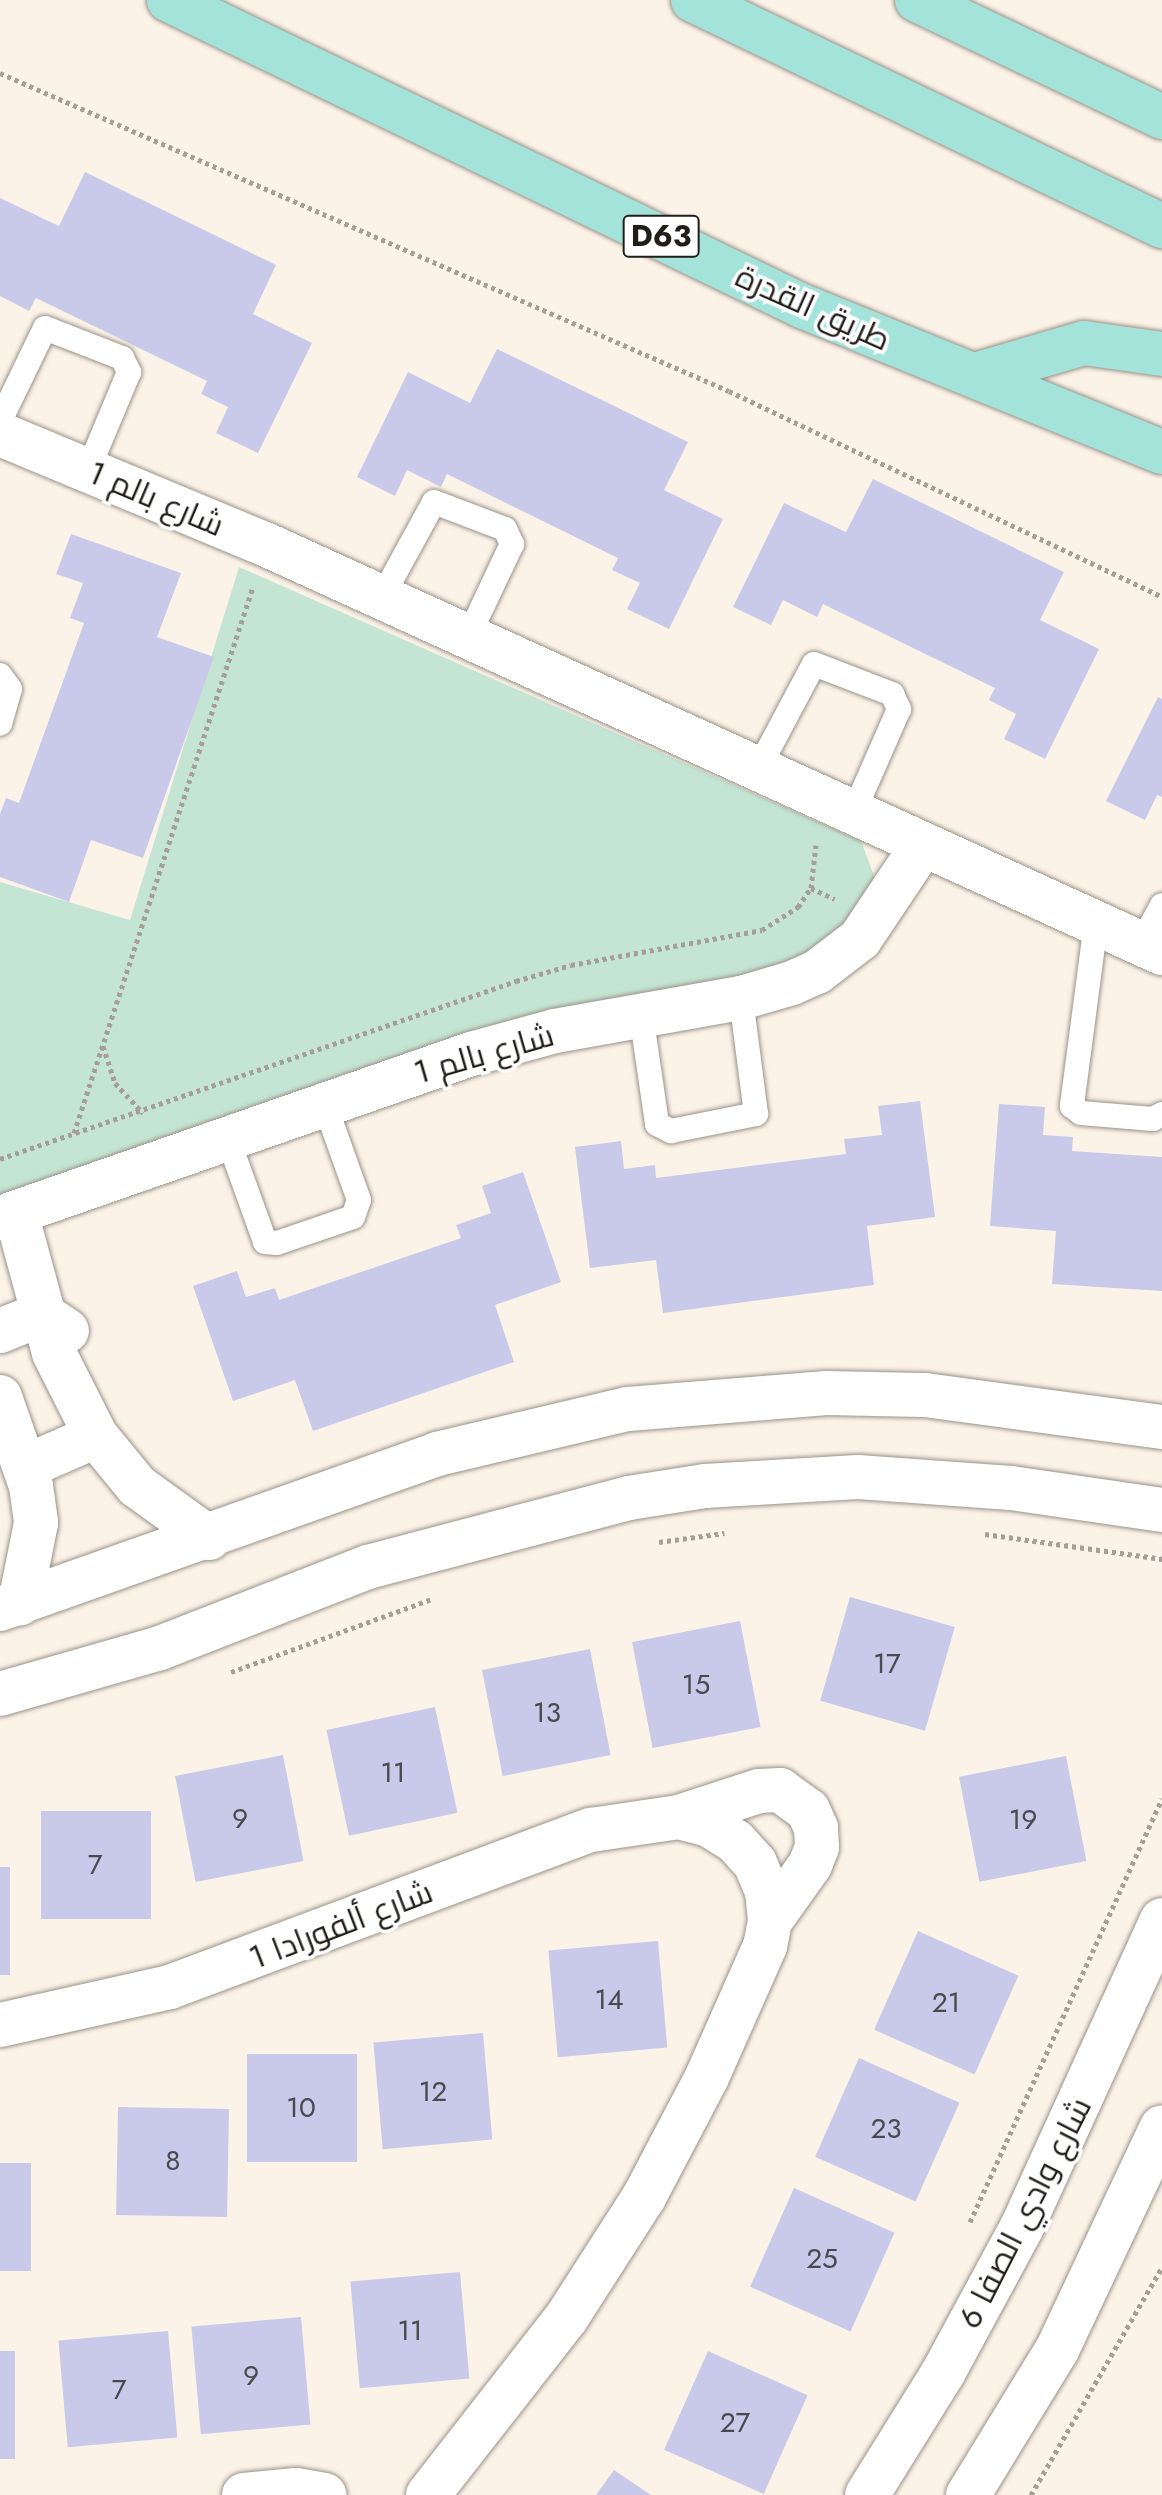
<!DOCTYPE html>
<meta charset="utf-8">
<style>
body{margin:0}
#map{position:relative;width:1162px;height:2495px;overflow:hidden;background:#fcf3e8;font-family:Jost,Cairo,sans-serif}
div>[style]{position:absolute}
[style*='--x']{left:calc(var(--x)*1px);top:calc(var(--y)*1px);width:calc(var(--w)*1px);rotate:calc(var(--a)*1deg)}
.green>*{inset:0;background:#c4e5d4}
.building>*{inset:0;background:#c9cae9;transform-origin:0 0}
.path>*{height:5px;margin-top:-2.5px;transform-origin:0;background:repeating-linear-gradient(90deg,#a69f97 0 4px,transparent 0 8px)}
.roads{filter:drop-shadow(0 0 2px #9a9288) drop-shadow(0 0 2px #9a9288)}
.lane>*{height:24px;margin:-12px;padding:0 12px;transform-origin:12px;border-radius:12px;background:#fff}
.street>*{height:44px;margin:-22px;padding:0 22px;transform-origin:22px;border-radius:22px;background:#fff}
.secondary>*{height:44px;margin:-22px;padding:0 22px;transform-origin:22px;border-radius:22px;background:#fff}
.primary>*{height:44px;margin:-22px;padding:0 22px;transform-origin:22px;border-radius:22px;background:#a3e3d9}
span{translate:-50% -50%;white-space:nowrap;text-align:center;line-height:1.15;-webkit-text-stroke:7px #fff;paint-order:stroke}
.number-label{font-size:28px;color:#4b494e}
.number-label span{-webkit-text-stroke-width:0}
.shield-label span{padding:2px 6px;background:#fff;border:2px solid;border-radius:6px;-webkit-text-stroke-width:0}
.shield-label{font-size:30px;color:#211e1a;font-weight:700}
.street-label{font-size:32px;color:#211e1a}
</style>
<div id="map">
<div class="green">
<i style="clip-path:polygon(239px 567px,861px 841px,882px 897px,800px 966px,0 1195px,0 882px,130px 920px)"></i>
</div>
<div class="building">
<i style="clip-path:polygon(85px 172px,276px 265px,253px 314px,312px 343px,258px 453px,216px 433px,228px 407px,201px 394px,207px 381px,36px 298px,29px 311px,0 296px,0 198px,59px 226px)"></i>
<i style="clip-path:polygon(497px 349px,688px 442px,664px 490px,723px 519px,669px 629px,627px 609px,640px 583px,612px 570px,618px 558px,447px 474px,441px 487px,407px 470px,395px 496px,357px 477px,408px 372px,470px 403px)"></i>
<i style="clip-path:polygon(873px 479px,1064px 572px,1040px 620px,1099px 649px,1045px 759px,1004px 739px,1016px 714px,989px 700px,995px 688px,823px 604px,817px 617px,783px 600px,771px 625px,733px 607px,784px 503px,846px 532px)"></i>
<i style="clip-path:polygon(71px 534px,181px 573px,157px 637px,214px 657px,143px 858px,91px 840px,69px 902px,0 877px,0 814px,6px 798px,19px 803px,84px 623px,70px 618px,83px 583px,56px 574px)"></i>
<i style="clip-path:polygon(1158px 697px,1162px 699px,1162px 797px,1157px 795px,1145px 820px,1106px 801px)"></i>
<i style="clip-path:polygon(920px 1101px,935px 1217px,867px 1226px,874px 1285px,663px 1313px,656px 1260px,590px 1268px,575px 1147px,621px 1141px,624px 1169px,655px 1165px,656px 1178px,846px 1154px,844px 1139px,882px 1135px,878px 1106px)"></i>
<i style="clip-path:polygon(999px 1104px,1045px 1107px,1043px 1135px,1073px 1137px,1072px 1151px,1162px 1157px,1162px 1291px,1052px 1284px,1056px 1231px,990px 1226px)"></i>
<i style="clip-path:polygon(523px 1172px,561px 1282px,495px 1305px,514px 1362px,313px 1431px,295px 1380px,233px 1401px,193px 1286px,237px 1271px,246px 1297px,275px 1288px,279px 1300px,461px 1238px,456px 1225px,491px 1213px,482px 1186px)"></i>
<i style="left:850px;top:1597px;width:109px;height:108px;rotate:16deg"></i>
<i style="left:740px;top:1621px;width:108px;height:110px;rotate:79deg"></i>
<i style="left:590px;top:1649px;width:108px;height:110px;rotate:79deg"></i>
<i style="left:435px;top:1707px;width:108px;height:111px;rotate:78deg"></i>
<i style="left:283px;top:1755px;width:108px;height:110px;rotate:79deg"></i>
<i style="left:1066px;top:1756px;width:107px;height:109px;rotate:79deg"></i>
<i style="left:41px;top:1811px;width:110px;height:108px"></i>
<i style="left:0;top:1867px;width:10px;height:108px"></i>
<i style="left:918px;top:1931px;width:110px;height:108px;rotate:24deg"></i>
<i style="left:658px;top:1941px;width:107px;height:110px;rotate:85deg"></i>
<i style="left:483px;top:2033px;width:107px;height:110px;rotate:85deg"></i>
<i style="left:247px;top:2054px;width:110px;height:108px"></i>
<i style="left:859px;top:2058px;width:110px;height:108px;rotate:24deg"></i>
<i style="left:118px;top:2107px;width:111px;height:108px;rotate:1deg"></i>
<i style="left:0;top:2163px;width:31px;height:108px"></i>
<i style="left:794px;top:2188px;width:110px;height:108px;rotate:24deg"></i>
<i style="left:460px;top:2272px;width:107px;height:110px;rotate:85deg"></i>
<i style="left:301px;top:2317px;width:108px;height:110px;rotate:85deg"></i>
<i style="left:168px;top:2331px;width:107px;height:110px;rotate:85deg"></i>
<i style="left:0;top:2351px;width:15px;height:108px"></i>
<i style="left:708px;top:2351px;width:109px;height:108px;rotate:24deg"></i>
<i style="clip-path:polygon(614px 2470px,651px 2495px,596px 2495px)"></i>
</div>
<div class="path">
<i style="--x:0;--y:73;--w:795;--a:23.57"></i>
<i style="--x:729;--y:391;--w:480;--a:25.4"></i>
<i style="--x:811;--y:888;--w:26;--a:25"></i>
<i style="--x:103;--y:1046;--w:39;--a:72"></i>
<i style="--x:115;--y:1083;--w:41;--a:47"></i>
<i style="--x:74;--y:1133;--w:575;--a:-71.85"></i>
<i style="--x:0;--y:1159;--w:546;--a:-19.03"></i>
<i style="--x:516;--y:981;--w:57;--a:-16.2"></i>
<i style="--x:571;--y:965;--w:194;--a:-10.4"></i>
<i style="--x:762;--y:930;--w:43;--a:-32.6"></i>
<i style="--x:798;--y:907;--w:23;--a:-56"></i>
<i style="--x:811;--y:888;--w:43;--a:-83.4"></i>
<i style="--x:985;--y:1534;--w:179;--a:8"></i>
<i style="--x:659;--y:1542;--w:66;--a:-7.9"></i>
<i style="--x:231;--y:1672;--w:214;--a:-20"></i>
<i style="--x:970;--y:2222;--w:465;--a:-65.6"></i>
<i style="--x:1031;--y:2495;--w:263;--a:-60.1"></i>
</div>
<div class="roads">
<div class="lane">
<i style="--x:0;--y:421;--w:103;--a:-64.2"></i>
<i style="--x:45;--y:328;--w:83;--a:21.3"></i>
<i style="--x:122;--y:358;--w:16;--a:63"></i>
<i style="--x:129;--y:372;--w:106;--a:112.7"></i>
<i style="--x:382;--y:597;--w:108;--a:-61.3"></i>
<i style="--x:434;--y:502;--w:76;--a:20.8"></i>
<i style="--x:505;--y:529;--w:17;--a:65"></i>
<i style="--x:512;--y:544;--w:103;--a:115.3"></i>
<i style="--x:0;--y:675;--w:17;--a:54"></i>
<i style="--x:10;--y:689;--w:36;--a:106"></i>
<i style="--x:757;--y:771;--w:121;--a:-62"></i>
<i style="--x:814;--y:664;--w:84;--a:21"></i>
<i style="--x:892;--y:694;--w:17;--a:65"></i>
<i style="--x:899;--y:709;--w:115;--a:113.7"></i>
<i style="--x:1096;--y:923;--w:185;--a:97.5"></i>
<i style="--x:1072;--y:1106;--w:11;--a:38"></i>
<i style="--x:1081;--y:1113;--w:72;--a:4.8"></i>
<i style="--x:1153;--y:1119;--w:10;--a:-29"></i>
<i style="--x:1141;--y:944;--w:44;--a:-61.7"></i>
<i style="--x:641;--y:1014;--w:111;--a:81.7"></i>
<i style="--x:657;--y:1124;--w:16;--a:27"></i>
<i style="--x:671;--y:1131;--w:87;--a:-11.3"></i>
<i style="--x:756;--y:1114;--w:117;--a:-97.4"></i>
<i style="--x:228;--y:1139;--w:109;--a:70.2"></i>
<i style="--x:265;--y:1242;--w:12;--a:5"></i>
<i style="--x:277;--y:1243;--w:80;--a:-18.9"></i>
<i style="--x:353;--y:1217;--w:18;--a:-71"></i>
<i style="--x:359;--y:1200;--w:101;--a:-109.7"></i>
</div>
<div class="street">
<i style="--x:0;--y:434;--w:289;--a:22.6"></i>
<i style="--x:267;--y:545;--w:984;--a:24.51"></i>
<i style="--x:16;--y:1213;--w:145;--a:74.8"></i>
<i style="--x:54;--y:1353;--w:93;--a:63.2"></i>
<i style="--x:96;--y:1436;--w:65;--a:50.6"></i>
<i style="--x:137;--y:1486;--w:89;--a:35.8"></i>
<i style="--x:0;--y:1218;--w:499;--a:-19.2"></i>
<i style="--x:471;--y:1054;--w:87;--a:-15.3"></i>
<i style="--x:555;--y:1031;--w:189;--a:-10.1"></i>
<i style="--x:741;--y:998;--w:53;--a:-16.4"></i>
<i style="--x:792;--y:983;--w:27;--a:-24"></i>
<i style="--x:817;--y:972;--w:54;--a:-37.5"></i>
<i style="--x:860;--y:939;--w:113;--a:-56.2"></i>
<i style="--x:0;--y:1331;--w:45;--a:-22"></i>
<i style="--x:42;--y:1314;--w:30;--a:34"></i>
<i style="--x:0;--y:1397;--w:94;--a:70.8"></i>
<i style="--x:31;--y:1486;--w:37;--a:82"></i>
<i style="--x:36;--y:1523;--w:82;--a:101.3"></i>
<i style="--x:25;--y:1467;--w:77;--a:-23.6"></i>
<i style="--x:679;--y:1817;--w:84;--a:-18"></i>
<i style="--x:759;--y:1791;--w:21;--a:-3"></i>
<i style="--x:780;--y:1790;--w:34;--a:36"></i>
<i style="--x:808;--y:1810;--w:20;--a:66"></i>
<i style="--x:816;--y:1828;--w:19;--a:87"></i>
<i style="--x:817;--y:1847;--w:19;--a:111"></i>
<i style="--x:810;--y:1865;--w:69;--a:125.5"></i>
<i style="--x:0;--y:2025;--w:174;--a:-12.6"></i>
<i style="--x:170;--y:1987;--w:449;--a:-20.5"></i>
<i style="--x:591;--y:1830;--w:89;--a:-8.4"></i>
<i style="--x:679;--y:1817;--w:31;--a:15"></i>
<i style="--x:709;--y:1825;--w:31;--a:32"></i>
<i style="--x:735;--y:1841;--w:30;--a:48"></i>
<i style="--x:755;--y:1863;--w:30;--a:67"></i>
<i style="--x:767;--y:1891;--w:30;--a:84"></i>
<i style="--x:770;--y:1921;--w:25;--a:101"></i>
<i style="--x:765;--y:1946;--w:143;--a:113.9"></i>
<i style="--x:707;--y:2077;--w:136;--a:117.7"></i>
<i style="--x:644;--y:2197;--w:143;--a:122.7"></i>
<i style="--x:567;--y:2317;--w:226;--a:128"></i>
<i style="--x:244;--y:2495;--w:52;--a:-5.5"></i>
<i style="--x:296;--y:2490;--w:29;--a:10"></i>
</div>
<div class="secondary">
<i style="--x:0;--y:1609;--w:464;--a:-19.5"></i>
<i style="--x:437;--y:1454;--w:196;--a:-13.3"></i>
<i style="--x:628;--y:1409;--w:199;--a:-4.6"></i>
<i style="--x:826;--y:1393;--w:99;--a:1.2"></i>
<i style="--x:925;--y:1395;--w:239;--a:7.7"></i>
<i style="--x:0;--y:1694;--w:166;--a:-16"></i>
<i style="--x:160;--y:1648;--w:223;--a:-21.3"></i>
<i style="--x:368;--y:1567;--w:270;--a:-14.8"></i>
<i style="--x:629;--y:1498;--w:77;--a:-9"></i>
<i style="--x:705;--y:1486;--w:153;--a:-3.4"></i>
<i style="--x:858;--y:1477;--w:153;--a:4.1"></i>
<i style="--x:1011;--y:1488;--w:153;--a:8.3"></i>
<i style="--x:867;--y:2495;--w:144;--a:-58.1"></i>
<i style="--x:943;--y:2373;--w:166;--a:-61.6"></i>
<i style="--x:1022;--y:2227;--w:337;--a:-65.5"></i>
<i style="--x:968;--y:2495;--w:170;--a:-58.5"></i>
<i style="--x:1057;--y:2350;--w:246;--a:-64.8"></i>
</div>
<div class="primary">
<i style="--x:169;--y:0;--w:703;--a:25.8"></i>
<i style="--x:802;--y:306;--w:388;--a:22.1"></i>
<i style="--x:693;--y:0;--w:521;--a:25.73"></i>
<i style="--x:917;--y:0;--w:272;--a:25.5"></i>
<i style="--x:978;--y:374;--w:110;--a:-16.3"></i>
<i style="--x:1084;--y:343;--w:79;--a:8"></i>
</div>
</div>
<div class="number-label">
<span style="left:887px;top:1664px">17</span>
<span style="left:696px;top:1685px">15</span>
<span style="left:547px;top:1713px">13</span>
<span style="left:393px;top:1773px">11</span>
<span style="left:240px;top:1819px">9</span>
<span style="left:1023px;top:1820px">19</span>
<span style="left:95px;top:1865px">7</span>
<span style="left:609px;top:2000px">14</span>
<span style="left:946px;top:2003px">21</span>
<span style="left:433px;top:2092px">12</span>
<span style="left:301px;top:2108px">10</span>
<span style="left:886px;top:2129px">23</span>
<span style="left:173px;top:2161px">8</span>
<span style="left:822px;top:2259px">25</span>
<span style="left:410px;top:2331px">11</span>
<span style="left:251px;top:2376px">9</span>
<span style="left:119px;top:2390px">7</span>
<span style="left:735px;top:2423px">27</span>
</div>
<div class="shield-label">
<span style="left:661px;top:236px">D63</span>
</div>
<div class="street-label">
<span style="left:813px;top:308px;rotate:24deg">طريق القدرة</span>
<span style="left:156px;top:499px;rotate:23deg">شارع بالم 1</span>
<span style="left:484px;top:1054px;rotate:-16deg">شارع بالم 1</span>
<span style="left:341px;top:1925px;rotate:-21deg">شارع ألفورادا 1</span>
<span style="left:1025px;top:2213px;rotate:-63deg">شارع وادي الصفا 6</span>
</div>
</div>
